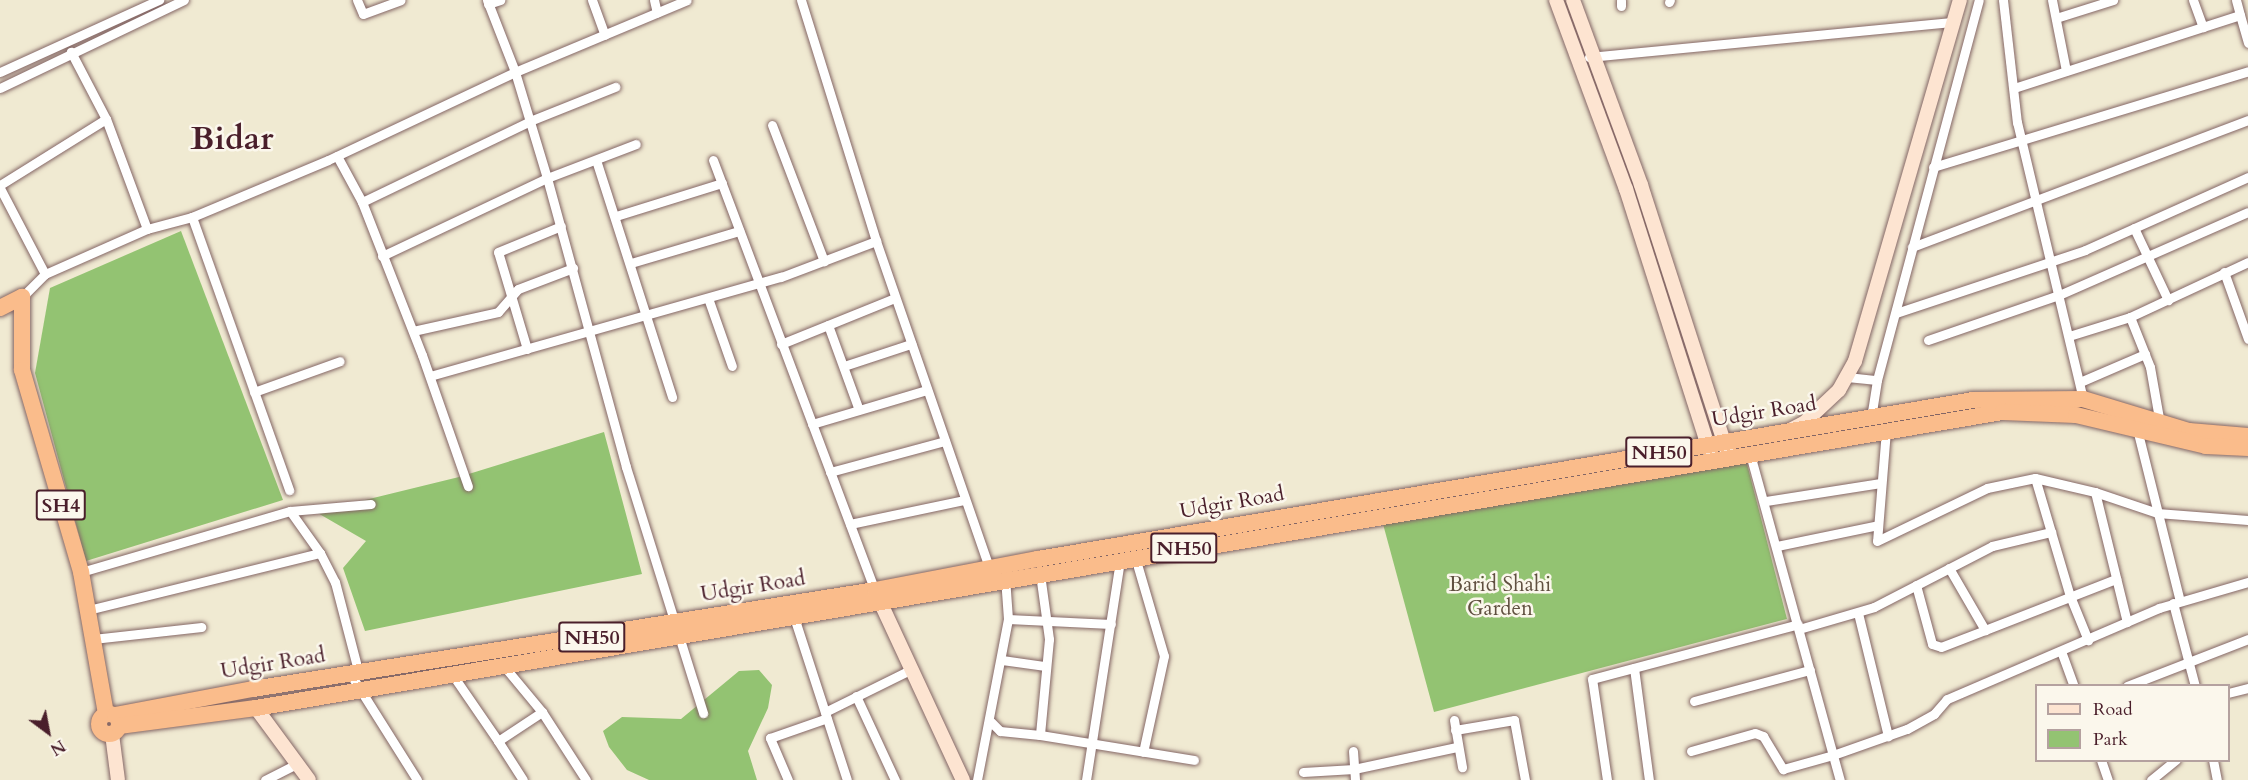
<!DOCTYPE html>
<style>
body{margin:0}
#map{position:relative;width:2248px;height:780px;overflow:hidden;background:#f0ead2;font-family:Cardo,serif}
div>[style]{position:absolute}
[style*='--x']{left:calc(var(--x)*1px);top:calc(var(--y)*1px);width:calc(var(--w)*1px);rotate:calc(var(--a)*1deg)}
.green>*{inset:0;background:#93c372}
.roads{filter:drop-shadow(0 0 2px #846665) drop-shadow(0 0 2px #846665)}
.street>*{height:9px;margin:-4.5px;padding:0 4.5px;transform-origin:4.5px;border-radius:4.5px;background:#fff}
.secondary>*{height:14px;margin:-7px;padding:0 7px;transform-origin:7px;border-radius:7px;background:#fde4d1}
.highway>*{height:16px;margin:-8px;padding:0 8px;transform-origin:8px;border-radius:8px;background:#fabc8b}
.highway>.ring{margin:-8px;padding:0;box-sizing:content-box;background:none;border:16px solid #fabc8b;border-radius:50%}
span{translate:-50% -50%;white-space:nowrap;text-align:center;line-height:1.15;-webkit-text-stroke:5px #fbf7ec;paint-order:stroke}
.shield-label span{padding:2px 4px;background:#fbf7ec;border:2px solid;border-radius:4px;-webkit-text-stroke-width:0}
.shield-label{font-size:20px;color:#4a1f2b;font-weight:700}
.street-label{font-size:21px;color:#4a1f2b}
.park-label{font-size:21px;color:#605040}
.town-label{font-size:33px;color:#4a1f2b;font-weight:700}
.legend{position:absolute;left:2035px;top:684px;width:195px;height:78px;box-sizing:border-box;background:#fbf7ec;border:2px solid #b4a19f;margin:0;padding:8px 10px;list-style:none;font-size:18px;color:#4a1f2b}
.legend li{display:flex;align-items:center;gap:12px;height:30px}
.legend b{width:30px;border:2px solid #b4a19f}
.north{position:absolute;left:18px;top:702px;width:60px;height:60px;-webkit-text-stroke:4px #fbf7ec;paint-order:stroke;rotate:148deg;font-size:16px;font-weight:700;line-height:24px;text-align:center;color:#4a1f2b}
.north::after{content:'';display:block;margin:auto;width:21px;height:27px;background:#4a1f2b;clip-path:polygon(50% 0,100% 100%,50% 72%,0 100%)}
</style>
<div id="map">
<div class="green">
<i style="clip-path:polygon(181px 231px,283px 500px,86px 561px,35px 373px,50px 288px)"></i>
<i style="clip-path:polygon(604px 432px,642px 574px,365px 631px,343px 568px,366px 541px,316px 512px,459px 477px)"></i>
<i style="clip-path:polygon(1745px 456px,1787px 619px,1434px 712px,1383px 524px)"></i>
<i style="clip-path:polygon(759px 670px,772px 685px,768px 708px,748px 751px,757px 780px,649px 780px,627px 770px,609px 747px,603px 731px,622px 717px,681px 719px,739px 671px)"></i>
</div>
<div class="roads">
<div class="street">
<i style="--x:357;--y:0;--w:15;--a:67"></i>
<i style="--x:363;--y:14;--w:40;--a:-20.2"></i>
<i style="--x:487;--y:0;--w:77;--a:68.7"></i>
<i style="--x:515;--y:72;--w:111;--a:73.2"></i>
<i style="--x:547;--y:178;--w:300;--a:74.7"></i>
<i style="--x:626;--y:467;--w:258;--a:72.6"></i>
<i style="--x:592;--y:0;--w:37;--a:70"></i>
<i style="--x:654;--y:0;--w:13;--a:77"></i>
<i style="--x:801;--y:0;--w:252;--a:72.7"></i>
<i style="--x:876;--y:241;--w:348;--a:70.9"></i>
<i style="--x:2003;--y:0;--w:123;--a:83.5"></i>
<i style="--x:2017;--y:122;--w:285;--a:76.6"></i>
<i style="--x:2052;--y:0;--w:72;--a:78.8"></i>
<i style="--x:2193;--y:0;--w:29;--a:70"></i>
<i style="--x:2236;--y:0;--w:16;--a:75"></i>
<i style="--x:1669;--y:2;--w:2;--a:-63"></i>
<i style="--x:488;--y:4;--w:13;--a:-18"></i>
<i style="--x:1621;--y:6;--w:6;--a:-90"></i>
<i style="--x:2056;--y:18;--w:60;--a:-17.5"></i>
<i style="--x:1589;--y:57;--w:367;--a:-5.5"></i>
<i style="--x:0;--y:72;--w:175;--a:-24.4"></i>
<i style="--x:0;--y:88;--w:204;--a:-25.6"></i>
<i style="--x:2014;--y:88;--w:237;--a:-17.9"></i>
<i style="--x:2240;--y:15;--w:29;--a:74"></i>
<i style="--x:772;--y:125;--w:146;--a:69.1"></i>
<i style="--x:337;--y:156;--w:52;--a:61.5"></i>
<i style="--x:362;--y:202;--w:164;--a:68.6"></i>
<i style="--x:422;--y:355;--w:139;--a:70.7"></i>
<i style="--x:596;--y:160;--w:249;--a:72.2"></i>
<i style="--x:713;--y:160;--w:460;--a:69.4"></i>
<i style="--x:1933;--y:167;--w:329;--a:-16.9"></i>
<i style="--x:0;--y:185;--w:125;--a:-31.9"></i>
<i style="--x:0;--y:188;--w:97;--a:62.4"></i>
<i style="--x:362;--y:202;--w:187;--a:-25.7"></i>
<i style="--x:530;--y:121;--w:92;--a:-21.8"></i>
<i style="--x:616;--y:216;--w:111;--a:-17.3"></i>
<i style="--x:192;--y:217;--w:290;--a:70.4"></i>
<i style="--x:2134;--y:228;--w:80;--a:64.7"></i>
<i style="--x:147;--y:229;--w:47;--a:-14.9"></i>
<i style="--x:192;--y:217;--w:147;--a:-22.7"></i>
<i style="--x:328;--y:160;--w:207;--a:-25.2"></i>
<i style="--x:515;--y:72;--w:186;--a:-22.7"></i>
<i style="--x:1912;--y:247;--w:359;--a:-20.7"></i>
<i style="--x:382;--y:256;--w:183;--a:-25.3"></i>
<i style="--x:547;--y:178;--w:95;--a:-20.9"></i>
<i style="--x:631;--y:263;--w:113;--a:-16.5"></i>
<i style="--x:2224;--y:272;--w:71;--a:70.3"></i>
<i style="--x:22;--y:297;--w:33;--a:-45"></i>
<i style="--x:45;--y:274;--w:111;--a:-23.8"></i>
<i style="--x:147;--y:229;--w:117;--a:-110.4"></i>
<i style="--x:106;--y:119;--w:76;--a:-117.6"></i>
<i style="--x:708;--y:298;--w:72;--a:70.6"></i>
<i style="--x:1896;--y:313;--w:199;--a:-18.4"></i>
<i style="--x:2085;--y:250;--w:179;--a:-24.1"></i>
<i style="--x:2130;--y:317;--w:54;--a:68.2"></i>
<i style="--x:2150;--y:367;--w:58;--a:80"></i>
<i style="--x:828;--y:325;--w:90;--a:70"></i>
<i style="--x:413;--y:331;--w:87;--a:-12.6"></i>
<i style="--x:498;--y:312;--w:30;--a:-49"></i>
<i style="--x:518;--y:289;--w:59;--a:-20.9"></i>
<i style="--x:2069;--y:336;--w:64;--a:-17.3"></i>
<i style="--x:2130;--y:317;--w:130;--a:-25"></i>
<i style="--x:1928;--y:340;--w:139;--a:-19"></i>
<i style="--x:2059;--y:295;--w:206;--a:-23.7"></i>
<i style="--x:781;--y:344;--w:123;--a:-22"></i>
<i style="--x:527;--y:349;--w:101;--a:-106.6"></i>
<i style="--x:498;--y:252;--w:68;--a:-22.4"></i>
<i style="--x:844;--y:366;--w:71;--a:-18.2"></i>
<i style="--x:430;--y:376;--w:365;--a:-15.8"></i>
<i style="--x:781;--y:277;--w:102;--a:-20.8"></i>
<i style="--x:1847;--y:377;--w:30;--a:6"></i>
<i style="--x:1877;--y:380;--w:393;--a:-75"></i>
<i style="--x:2080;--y:382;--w:71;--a:-23.3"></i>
<i style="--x:254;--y:392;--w:91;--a:-19.8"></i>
<i style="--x:1871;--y:418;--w:38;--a:-81"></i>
<i style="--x:812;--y:424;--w:120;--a:-16.5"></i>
<i style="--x:2137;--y:429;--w:177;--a:76"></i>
<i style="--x:1886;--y:430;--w:111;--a:94.6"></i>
<i style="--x:1877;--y:541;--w:122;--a:-25.7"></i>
<i style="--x:1987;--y:488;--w:49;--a:-11.8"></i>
<i style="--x:2035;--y:478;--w:62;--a:13.1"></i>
<i style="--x:2095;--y:492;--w:65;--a:18.7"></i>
<i style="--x:2157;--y:513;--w:91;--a:4.4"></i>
<i style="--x:1750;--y:454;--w:338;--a:74.6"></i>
<i style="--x:830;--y:472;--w:119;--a:-15.1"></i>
<i style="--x:2035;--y:478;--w:123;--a:73.5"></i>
<i style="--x:2070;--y:596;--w:48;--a:67.8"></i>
<i style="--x:2095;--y:492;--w:134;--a:76.2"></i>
<i style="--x:1766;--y:501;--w:116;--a:-8.9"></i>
<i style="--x:290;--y:511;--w:52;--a:54.5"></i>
<i style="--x:320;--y:553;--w:33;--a:63"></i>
<i style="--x:335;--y:582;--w:95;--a:75.4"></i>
<i style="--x:850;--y:524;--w:116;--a:-11.9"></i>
<i style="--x:1777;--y:546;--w:103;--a:-11.7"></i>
<i style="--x:1135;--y:557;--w:103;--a:73.7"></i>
<i style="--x:1164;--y:656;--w:98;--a:102.3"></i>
<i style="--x:1949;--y:568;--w:72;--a:59.9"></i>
<i style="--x:1985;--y:630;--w:141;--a:-21.3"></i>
<i style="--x:81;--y:572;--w:218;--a:-16.3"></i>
<i style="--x:290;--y:511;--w:81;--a:-4.9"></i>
<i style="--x:1040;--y:574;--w:66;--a:82.1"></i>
<i style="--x:1049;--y:639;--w:96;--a:95.4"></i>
<i style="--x:1040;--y:735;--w:156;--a:9.2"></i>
<i style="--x:1916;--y:585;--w:61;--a:74.8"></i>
<i style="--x:1932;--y:644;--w:9;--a:18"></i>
<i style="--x:1941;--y:647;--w:47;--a:-21.1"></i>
<i style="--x:2173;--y:603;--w:86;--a:75.2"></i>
<i style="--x:88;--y:610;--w:239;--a:-13.8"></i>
<i style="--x:1858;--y:613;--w:127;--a:76.3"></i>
<i style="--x:794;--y:617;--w:171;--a:72"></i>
<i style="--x:1008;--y:619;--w:103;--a:2.8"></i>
<i style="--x:1799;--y:629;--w:78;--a:-16.3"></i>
<i style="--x:1874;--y:607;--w:133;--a:-27.3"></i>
<i style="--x:1992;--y:546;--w:61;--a:-13.3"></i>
<i style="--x:93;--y:639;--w:109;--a:-6.3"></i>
<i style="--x:2061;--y:651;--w:37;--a:70"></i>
<i style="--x:1002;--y:660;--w:42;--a:8.1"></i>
<i style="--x:503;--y:665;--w:61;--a:50.3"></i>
<i style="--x:542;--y:712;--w:81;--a:57.1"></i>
<i style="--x:1634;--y:668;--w:113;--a:82.4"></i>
<i style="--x:452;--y:674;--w:81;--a:55.5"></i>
<i style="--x:498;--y:741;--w:53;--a:-33.4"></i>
<i style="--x:351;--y:675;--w:124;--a:57.8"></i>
<i style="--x:2127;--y:686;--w:130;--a:-21.2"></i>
<i style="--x:2228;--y:693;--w:21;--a:-14"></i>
<i style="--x:856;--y:696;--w:93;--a:65.1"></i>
<i style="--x:1694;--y:701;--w:120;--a:-15"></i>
<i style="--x:825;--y:712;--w:97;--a:-26.3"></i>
<i style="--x:1454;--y:720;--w:48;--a:80.3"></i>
<i style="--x:991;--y:722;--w:13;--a:45"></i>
<i style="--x:1000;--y:731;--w:40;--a:5.7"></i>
<i style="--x:1455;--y:730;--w:60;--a:-9.6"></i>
<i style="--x:1514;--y:720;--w:61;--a:79.6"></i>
<i style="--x:498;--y:741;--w:46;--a:57.3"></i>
<i style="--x:1353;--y:751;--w:29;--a:86"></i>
<i style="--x:1691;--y:751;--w:66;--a:-15.7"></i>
<i style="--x:1755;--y:733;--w:9;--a:21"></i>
<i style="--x:1763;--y:736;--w:39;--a:59"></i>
<i style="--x:1783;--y:769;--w:52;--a:-15.6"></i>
<i style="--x:1833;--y:755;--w:78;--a:-19.4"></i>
<i style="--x:1907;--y:729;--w:31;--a:-29"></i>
<i style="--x:1934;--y:714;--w:20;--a:-49"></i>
<i style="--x:1947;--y:699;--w:231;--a:-23.2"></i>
<i style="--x:2159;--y:608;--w:93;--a:-16.3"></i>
<i style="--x:2101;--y:760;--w:21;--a:71"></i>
<i style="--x:2213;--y:760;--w:20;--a:79"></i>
<i style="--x:1303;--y:772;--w:51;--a:-3.4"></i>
<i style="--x:1354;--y:769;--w:105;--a:-12.1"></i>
<i style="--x:265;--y:780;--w:37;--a:-27"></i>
<i style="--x:788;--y:780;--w:46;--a:-113.2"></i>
<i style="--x:770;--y:738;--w:60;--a:-19.3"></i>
<i style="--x:977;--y:780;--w:164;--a:-79.1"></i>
<i style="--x:1008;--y:619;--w:42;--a:-94.1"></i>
<i style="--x:1086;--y:780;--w:223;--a:-81.2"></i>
<i style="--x:1607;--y:780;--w:102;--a:-98.4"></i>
<i style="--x:1592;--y:679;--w:213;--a:-14.9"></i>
<i style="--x:2151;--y:780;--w:32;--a:-39"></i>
</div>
<div class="secondary">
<i style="--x:1556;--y:0;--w:202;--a:69.7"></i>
<i style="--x:1626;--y:189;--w:279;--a:72.3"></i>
<i style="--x:1573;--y:0;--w:197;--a:69.8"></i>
<i style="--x:1641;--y:185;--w:281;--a:72.1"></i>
<i style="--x:1792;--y:429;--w:13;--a:-27"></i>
<i style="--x:1804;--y:423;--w:48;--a:-43.3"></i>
<i style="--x:1839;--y:390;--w:33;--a:-61"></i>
<i style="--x:1855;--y:361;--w:376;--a:-73.8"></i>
<i style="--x:877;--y:595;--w:204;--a:65.1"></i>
<i style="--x:256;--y:708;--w:89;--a:53.6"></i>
<i style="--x:112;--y:734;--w:46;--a:82.6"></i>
</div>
<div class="highway">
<i style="--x:0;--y:308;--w:25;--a:-27"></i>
<i style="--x:22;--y:297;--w:73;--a:90"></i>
<i style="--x:22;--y:370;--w:210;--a:73.7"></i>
<i style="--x:81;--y:572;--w:144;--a:80"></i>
<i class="ring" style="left:99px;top:714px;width:4px;height:4px"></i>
<i style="--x:115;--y:715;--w:140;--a:-10.7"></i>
<i style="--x:253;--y:689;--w:630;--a:-9.04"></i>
<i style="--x:875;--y:590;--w:166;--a:-10.8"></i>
<i style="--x:1038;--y:559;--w:948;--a:-9.65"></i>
<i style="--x:1973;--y:400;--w:110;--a:-0.5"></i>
<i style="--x:2083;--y:399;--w:111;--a:16.8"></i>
<i style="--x:2189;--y:431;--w:59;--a:4.8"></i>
<i style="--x:119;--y:726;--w:138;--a:-7.5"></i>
<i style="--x:256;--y:708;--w:1772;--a:-9.62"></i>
<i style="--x:2003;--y:412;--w:73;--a:2.4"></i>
<i style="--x:2076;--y:415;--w:134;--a:13.4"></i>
<i style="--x:2206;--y:446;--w:42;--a:2.7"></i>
</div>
</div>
<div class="shield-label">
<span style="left:1659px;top:452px">NH50</span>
<span style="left:61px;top:505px">SH4</span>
<span style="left:1184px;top:548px">NH50</span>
<span style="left:592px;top:637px">NH50</span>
</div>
<div class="street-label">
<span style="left:1764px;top:412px;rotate:-9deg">Udgir Road</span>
<span style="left:1232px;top:503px;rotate:-10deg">Udgir Road</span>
<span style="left:753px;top:587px;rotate:-9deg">Udgir Road</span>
<span style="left:273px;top:664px;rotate:-9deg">Udgir Road</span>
</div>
<div class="park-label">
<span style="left:1500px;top:597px">Barid Shahi<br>Garden</span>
</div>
<div class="town-label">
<span style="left:232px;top:139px">Bidar</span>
</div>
<ul class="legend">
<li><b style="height:8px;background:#fde4d1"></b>Road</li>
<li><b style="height:16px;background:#93c372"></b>Park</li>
</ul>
<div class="north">N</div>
</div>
